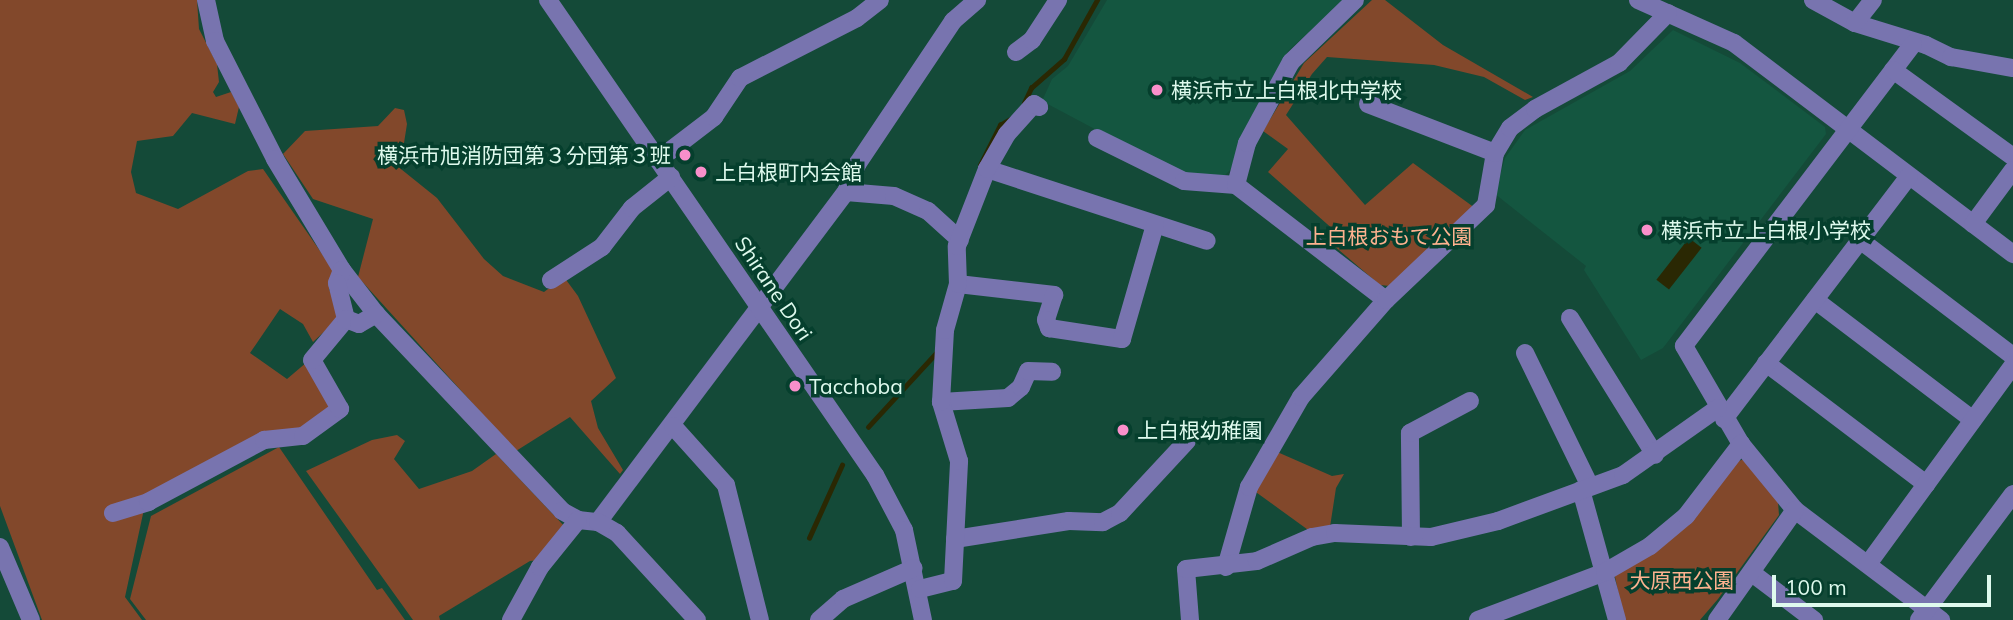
<!DOCTYPE html>
<meta charset="utf-8">
<style>
body{margin:0}
#map{position:relative;width:2013px;height:620px;overflow:hidden;background:#144a38;font-family:Mulish,"Noto Sans JP",sans-serif}
div>[style]{position:absolute}
[style*='--x']{left:calc(var(--x)*1px);top:calc(var(--y)*1px);width:calc(var(--w)*1px);rotate:calc(var(--a)*1deg)}
.built>*{inset:0;background:#145640}
.green>*{inset:0;background:#82482b}
.water>*{inset:0;background:#2a2803;transform-origin:0 0}
.stream>*{height:4.5px;margin:-2.25px;padding:0 2.25px;transform-origin:2.25px;border-radius:2.25px;background:#2a2803}
.minor>*{height:18px;margin:-9px;padding:0 9px;transform-origin:9px;border-radius:9px;background:#7874af}
.dots>*{width:19px;height:19px;translate:-50% -50%;box-sizing:border-box;border:4px solid #053f2d;border-radius:50%}
span{translate:-50% -50%;white-space:nowrap;text-align:center;line-height:1.15;-webkit-text-stroke:7px #053f2d;paint-order:stroke}
.poi-label{font-size:21px;color:#dffaee}
.left{translate:0 -50%;text-align:left}
.right{translate:-100% -50%;text-align:right}
.park-label{font-size:21px;color:#fdb28f}
.street-label{font-size:21px;color:#dffaee}
.scale{position:absolute;left:1772px;top:575px;width:219px;height:32px;box-sizing:border-box;border:4px solid #dffaee;border-top:0;padding-left:9px;font-size:21px;line-height:24px;white-space:nowrap;color:#dffaee;-webkit-text-stroke:5px #053f2d;paint-order:stroke}
</style>
<div id="map">
<div class="built">
<i style="clip-path:polygon(1107px 0,1344px 0,1288px 51px,1239px 143px,1231px 169px,1223px 177px,1185px 177px,1042px 101px,1052px 79px,1068px 66px)"></i>
<i style="clip-path:polygon(1673px 30px,1740px 63px,1825px 127px,1826px 134px,1663px 348px,1641px 360px,1584px 270px,1586px 266px,1495px 194px,1505px 158px,1525px 130px,1630px 71px)"></i>
</div>
<div class="green">
<i style="clip-path:polygon(0 0,197px 0,199px 29px,217px 64px,219px 82px,213px 92px,216px 97px,231px 92px,239px 107px,235px 124px,192px 113px,173px 136px,137px 141px,131px 172px,136px 193px,178px 209px,248px 171px,263px 169px,334px 271px,329px 289px,341px 316px,313px 342px,303px 324px,280px 309px,250px 353px,287px 379px,307px 362px,330px 406px,303px 429px,146px 500px,125px 597px,142px 620px,42px 620px,0 506px)"></i>
<i style="clip-path:polygon(1372px 0,1385px 0,1443px 45px,1533px 97px,1525px 100px,1484px 77px,1434px 65px,1327px 57px,1312px 74px,1286px 115px,1365px 205px,1413px 163px,1475px 208px,1390px 286px,1380px 285px,1326px 239px,1335px 231px,1268px 172px,1288px 149px,1263px 131px,1304px 63px)"></i>
<i style="clip-path:polygon(395px 108px,404px 110px,407px 124px,404px 143px,391px 161px,437px 198px,484px 259px,503px 276px,544px 292px,564px 277px,578px 296px,616px 378px,591px 401px,598px 428px,623px 470px,620px 474px,570px 417px,516px 451px,358px 277px,373px 219px,313px 199px,283px 154px,305px 131px,378px 126px)"></i>
<i style="clip-path:polygon(397px 435px,405px 441px,394px 459px,419px 489px,472px 471px,496px 454px,566px 528px,540px 560px,530px 561px,439px 616px,440px 620px,413px 620px,306px 471px,372px 440px)"></i>
<i style="clip-path:polygon(279px 447px,377px 590px,382px 588px,405px 620px,146px 620px,130px 599px,151px 516px)"></i>
<i style="clip-path:polygon(1275px 451px,1332px 476px,1344px 474px,1336px 488px,1330px 527px,1311px 532px,1253px 490px)"></i>
<i style="clip-path:polygon(1745px 459px,1778px 502px,1779px 515px,1718px 599px,1700px 620px,1624px 620px,1614px 572px,1735px 462px)"></i>
</div>
<div class="water">
<i style="left:1689px;top:238px;width:16px;height:53px;rotate:38deg"></i>
</div>
<div class="stream">
<i style="--x:1024;--y:103;--w:17;--a:-65"></i>
<i style="--x:1031;--y:88;--w:44;--a:-41.3"></i>
<i style="--x:1064;--y:59;--w:68;--a:-60.8"></i>
<i style="--x:980;--y:165;--w:45;--a:-63.4"></i>
<i style="--x:1000;--y:125;--w:14;--a:-30"></i>
<i style="--x:868;--y:427;--w:103;--a:-47.4"></i>
<i style="--x:809;--y:538;--w:80;--a:-65.7"></i>
</div>
<div class="minor">
<i style="--x:206;--y:0;--w:42;--a:77.6"></i>
<i style="--x:215;--y:41;--w:132;--a:63"></i>
<i style="--x:275;--y:159;--w:130;--a:58.9"></i>
<i style="--x:342;--y:270;--w:56;--a:52.3"></i>
<i style="--x:376;--y:314;--w:271;--a:46.6"></i>
<i style="--x:562;--y:511;--w:18;--a:29"></i>
<i style="--x:578;--y:520;--w:20;--a:6"></i>
<i style="--x:598;--y:522;--w:413;--a:-53.1"></i>
<i style="--x:846;--y:192;--w:31;--a:-68"></i>
<i style="--x:858;--y:163;--w:171;--a:-56.2"></i>
<i style="--x:953;--y:21;--w:32;--a:-41"></i>
<i style="--x:548;--y:0;--w:577;--a:55.46"></i>
<i style="--x:875;--y:475;--w:62;--a:62.2"></i>
<i style="--x:904;--y:530;--w:92;--a:78.1"></i>
<i style="--x:1638;--y:0;--w:105;--a:24.1"></i>
<i style="--x:1734;--y:43;--w:350;--a:37.1"></i>
<i style="--x:1813;--y:0;--w:48;--a:28.7"></i>
<i style="--x:1855;--y:23;--w:74;--a:17.2"></i>
<i style="--x:1926;--y:45;--w:28;--a:26"></i>
<i style="--x:1951;--y:57;--w:63;--a:10.1"></i>
<i style="--x:1855;--y:23;--w:29;--a:-52"></i>
<i style="--x:1913;--y:44;--w:379;--a:127.2"></i>
<i style="--x:1684;--y:346;--w:113;--a:59.8"></i>
<i style="--x:1741;--y:444;--w:85;--a:50.7"></i>
<i style="--x:1795;--y:510;--w:183;--a:37"></i>
<i style="--x:1016;--y:52;--w:20;--a:-37"></i>
<i style="--x:1032;--y:40;--w:48;--a:-57"></i>
<i style="--x:1893;--y:70;--w:148;--a:35.9"></i>
<i style="--x:1368;--y:104;--w:136;--a:21.1"></i>
<i style="--x:1097;--y:138;--w:97;--a:26.3"></i>
<i style="--x:1184;--y:181;--w:52;--a:4.4"></i>
<i style="--x:1236;--y:185;--w:189;--a:37.5"></i>
<i style="--x:658;--y:160;--w:71;--a:-37.5"></i>
<i style="--x:714;--y:117;--w:47;--a:-56.3"></i>
<i style="--x:740;--y:78;--w:131;--a:-27.1"></i>
<i style="--x:857;--y:18;--w:29;--a:-38"></i>
<i style="--x:987;--y:169;--w:231;--a:18.1"></i>
<i style="--x:1236;--y:185;--w:43;--a:-75.3"></i>
<i style="--x:1247;--y:143;--w:92;--a:-61.5"></i>
<i style="--x:1291;--y:62;--w:89;--a:-44.1"></i>
<i style="--x:846;--y:192;--w:48;--a:4.8"></i>
<i style="--x:894;--y:196;--w:37;--a:24"></i>
<i style="--x:928;--y:211;--w:43;--a:42.2"></i>
<i style="--x:1973;--y:224;--w:67;--a:-53.5"></i>
<i style="--x:1860;--y:240;--w:192;--a:37.2"></i>
<i style="--x:342;--y:270;--w:14;--a:111"></i>
<i style="--x:337;--y:283;--w:37;--a:76"></i>
<i style="--x:551;--y:280;--w:61;--a:-32.9"></i>
<i style="--x:602;--y:247;--w:49;--a:-52.4"></i>
<i style="--x:632;--y:208;--w:50;--a:-38.5"></i>
<i style="--x:958;--y:284;--w:97;--a:6.5"></i>
<i style="--x:1054;--y:295;--w:26;--a:108"></i>
<i style="--x:1046;--y:320;--w:9;--a:69"></i>
<i style="--x:1049;--y:328;--w:74;--a:8.6"></i>
<i style="--x:1122;--y:339;--w:119;--a:-73.9"></i>
<i style="--x:1815;--y:300;--w:198;--a:37.2"></i>
<i style="--x:1570;--y:318;--w:161;--a:58.2"></i>
<i style="--x:1525;--y:353;--w:148;--a:64"></i>
<i style="--x:1766;--y:363;--w:201;--a:37.1"></i>
<i style="--x:941;--y:402;--w:67;--a:-3.4"></i>
<i style="--x:1008;--y:398;--w:17;--a:-40"></i>
<i style="--x:1021;--y:387;--w:17;--a:-66"></i>
<i style="--x:1028;--y:371;--w:24;--a:2"></i>
<i style="--x:1724;--y:419;--w:305;--a:-52.7"></i>
<i style="--x:673;--y:426;--w:79;--a:48.1"></i>
<i style="--x:726;--y:485;--w:139;--a:75.9"></i>
<i style="--x:1581;--y:490;--w:135;--a:74.5"></i>
<i style="--x:113;--y:513;--w:37;--a:-17"></i>
<i style="--x:148;--y:502;--w:132;--a:-28.1"></i>
<i style="--x:264;--y:440;--w:39;--a:-6"></i>
<i style="--x:303;--y:436;--w:46;--a:-36.1"></i>
<i style="--x:340;--y:409;--w:56;--a:-119.7"></i>
<i style="--x:312;--y:360;--w:53;--a:-50.3"></i>
<i style="--x:346;--y:319;--w:14;--a:21"></i>
<i style="--x:359;--y:324;--w:20;--a:-30"></i>
<i style="--x:598;--y:522;--w:22;--a:30"></i>
<i style="--x:617;--y:533;--w:118;--a:47.4"></i>
<i style="--x:1411;--y:537;--w:104;--a:-90.6"></i>
<i style="--x:1410;--y:433;--w:68;--a:-28.1"></i>
<i style="--x:955;--y:539;--w:115;--a:-9"></i>
<i style="--x:1069;--y:521;--w:34;--a:2"></i>
<i style="--x:1103;--y:522;--w:19;--a:-28"></i>
<i style="--x:1120;--y:513;--w:98;--a:-47.1"></i>
<i style="--x:0;--y:547;--w:79;--a:67"></i>
<i style="--x:1868;--y:564;--w:246;--a:-53.9"></i>
<i style="--x:1226;--y:567;--w:83;--a:-74"></i>
<i style="--x:1249;--y:487;--w:104;--a:-60"></i>
<i style="--x:1301;--y:397;--w:129;--a:-48.8"></i>
<i style="--x:1386;--y:300;--w:138;--a:-43.5"></i>
<i style="--x:1486;--y:205;--w:53;--a:-80.2"></i>
<i style="--x:1495;--y:153;--w:29;--a:-59"></i>
<i style="--x:1510;--y:128;--w:31;--a:-37"></i>
<i style="--x:1535;--y:109;--w:96;--a:-28.7"></i>
<i style="--x:1619;--y:63;--w:70;--a:-45.6"></i>
<i style="--x:1752;--y:573;--w:78;--a:37.2"></i>
<i style="--x:920;--y:589;--w:34;--a:-14"></i>
<i style="--x:953;--y:581;--w:120;--a:-87.1"></i>
<i style="--x:959;--y:461;--w:62;--a:-107"></i>
<i style="--x:941;--y:402;--w:72;--a:-86.8"></i>
<i style="--x:945;--y:330;--w:48;--a:-74.2"></i>
<i style="--x:958;--y:284;--w:38;--a:-92"></i>
<i style="--x:957;--y:246;--w:83;--a:-68.7"></i>
<i style="--x:987;--y:169;--w:40;--a:-60.3"></i>
<i style="--x:1007;--y:134;--w:40;--a:-48"></i>
<i style="--x:1034;--y:104;--w:6;--a:31"></i>
<i style="--x:511;--y:620;--w:60;--a:-61.3"></i>
<i style="--x:540;--y:567;--w:60;--a:-51"></i>
<i style="--x:819;--y:620;--w:32;--a:-41"></i>
<i style="--x:843;--y:599;--w:77;--a:-23.6"></i>
<i style="--x:1190;--y:620;--w:51;--a:-94.5"></i>
<i style="--x:1186;--y:569;--w:71;--a:-6.4"></i>
<i style="--x:1257;--y:561;--w:60;--a:-23.6"></i>
<i style="--x:1312;--y:537;--w:23;--a:-10"></i>
<i style="--x:1335;--y:533;--w:96;--a:2.4"></i>
<i style="--x:1431;--y:537;--w:69;--a:-13.4"></i>
<i style="--x:1498;--y:521;--w:133;--a:-20.2"></i>
<i style="--x:1623;--y:475;--w:116;--a:-35.2"></i>
<i style="--x:1478;--y:620;--w:136;--a:-20.7"></i>
<i style="--x:1605;--y:572;--w:52;--a:-30"></i>
<i style="--x:1650;--y:546;--w:47;--a:-39.8"></i>
<i style="--x:1686;--y:516;--w:91;--a:-52.6"></i>
<i style="--x:1717;--y:620;--w:135;--a:-54.7"></i>
<i style="--x:1919;--y:620;--w:157;--a:-53.3"></i>
</div>
<div class="dots">
<i style="left:1157px;top:90px;background:#f98fca"></i>
<i style="left:685px;top:155px;background:#f98fca"></i>
<i style="left:701px;top:172px;background:#f98fca"></i>
<i style="left:1647px;top:230px;background:#f98fca"></i>
<i style="left:795px;top:386px;background:#f98fca"></i>
<i style="left:1123px;top:430px;background:#f98fca"></i>
</div>
<div class="poi-label">
<span class="left" style="left:1171px;top:90px">横浜市立上白根北中学校</span>
<span class="right" style="left:671px;top:155px">横浜市旭消防団第３分団第３班</span>
<span class="left" style="left:715px;top:172px">上白根町内会館</span>
<span class="left" style="left:1661px;top:230px">横浜市立上白根小学校</span>
<span class="left" style="left:809px;top:386px">Tacchoba</span>
<span class="left" style="left:1137px;top:430px">上白根幼稚園</span>
</div>
<div class="park-label">
<span style="left:1389px;top:236px">上白根おもて公園</span>
<span style="left:1682px;top:580px">大原西公園</span>
</div>
<div class="street-label">
<span style="left:774px;top:288px;rotate:56deg">Shirane Dori</span>
</div>
<div class="scale">100 m</div>
</div>
